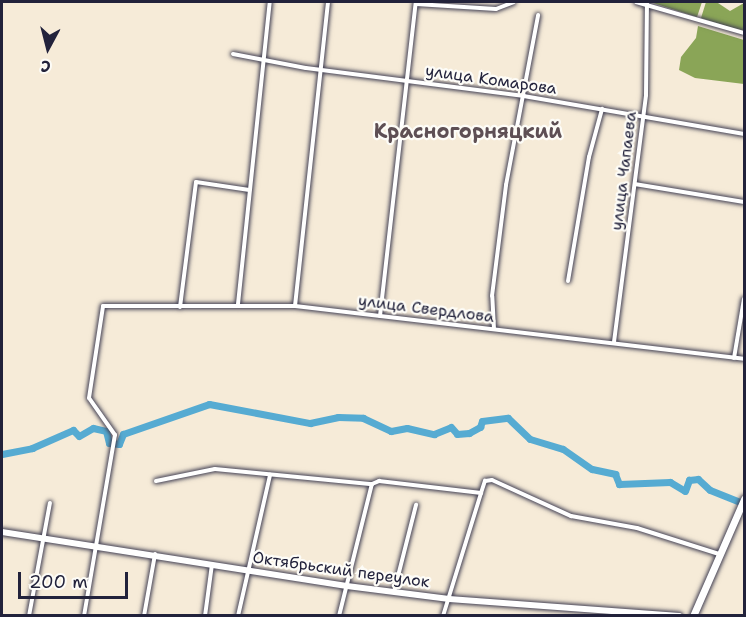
<!DOCTYPE html>
<meta charset="utf-8">
<style>
body{margin:0}
#map{position:relative;width:746px;height:617px;overflow:hidden;background:#f6ebd8;font-family:"Shantell Sans",sans-serif}
div>[style]{position:absolute}
[style*='--x']{left:calc(var(--x)*1px);top:calc(var(--y)*1px);width:calc(var(--w)*1px);rotate:calc(var(--a)*1deg)}
.forest>*{inset:0;background:#8aa557}
.river>*{height:7px;margin:-3.5px;padding:0 3.5px;transform-origin:3.5px;border-radius:3.5px;background:#56abd2}
.roads{filter:drop-shadow(0 0 2px #424053) drop-shadow(0 0 2px #424053)}
.street>*{height:4px;margin:-2px;padding:0 2px;transform-origin:2px;border-radius:2px;background:#fff}
.secondary>*{height:6px;margin:-3px;padding:0 3px;transform-origin:3px;border-radius:3px;background:#fff}
.primary>*{height:7px;margin:-3.5px;padding:0 3.5px;transform-origin:3.5px;border-radius:3.5px;background:#fff}
span{translate:-50% -50%;white-space:nowrap;text-align:center;line-height:1.15;-webkit-text-stroke:4.5px #fdfcf7;paint-order:stroke}
.street-label{font-size:16px;color:#22223b}
.quarter-label{font-size:20px;color:#5e4f54;font-weight:700}
.frame{position:absolute;inset:0;border:3px solid #22223b;pointer-events:none}
.north{position:absolute;left:18px;top:18px;width:60px;height:60px;-webkit-text-stroke:4px #fdfcf7;paint-order:stroke;rotate:187deg;font-size:16px;font-weight:700;line-height:24px;text-align:center;color:#22223b}
.north::after{content:'';display:block;margin:auto;width:21px;height:27px;background:#22223b;clip-path:polygon(50% 0,100% 100%,50% 72%,0 100%)}
.scale{position:absolute;left:18px;top:572px;width:110px;height:27px;box-sizing:border-box;border:3px solid #22223b;border-top:0;padding-left:8px;font-size:18px;line-height:21px;white-space:nowrap;color:#22223b;-webkit-text-stroke:4px #fdfcf7;paint-order:stroke}
</style>
<div id="map">
<div class="forest">
<i style="clip-path:polygon(650px 2px,702px 2px,697px 17px)"></i>
<i style="clip-path:polygon(706px 2px,718px 3px,730px 11px,744px 3px,744px 32px,701px 18px)"></i>
<i style="clip-path:polygon(698px 26px,744px 40px,744px 84px,695px 78px,679px 70px,681px 57px,696px 38px)"></i>
</div>
<div class="river">
<i style="--x:2;--y:454;--w:31;--a:-11"></i>
<i style="--x:32;--y:448;--w:45;--a:-23.7"></i>
<i style="--x:73;--y:430;--w:8;--a:45"></i>
<i style="--x:79;--y:436;--w:16;--a:-30"></i>
<i style="--x:93;--y:428;--w:13;--a:13"></i>
<i style="--x:106;--y:431;--w:12;--a:76"></i>
<i style="--x:109;--y:443;--w:10;--a:6"></i>
<i style="--x:119;--y:444;--w:11;--a:-68"></i>
<i style="--x:123;--y:434;--w:91;--a:-19.2"></i>
<i style="--x:209;--y:404;--w:103;--a:10.7"></i>
<i style="--x:310;--y:423;--w:29;--a:-12"></i>
<i style="--x:338;--y:417;--w:25;--a:2"></i>
<i style="--x:363;--y:418;--w:31;--a:25"></i>
<i style="--x:391;--y:431;--w:16;--a:-11"></i>
<i style="--x:407;--y:428;--w:28;--a:13"></i>
<i style="--x:434;--y:434;--w:18;--a:-22"></i>
<i style="--x:451;--y:427;--w:9;--a:49"></i>
<i style="--x:457;--y:434;--w:12;--a:-5"></i>
<i style="--x:469;--y:433;--w:13;--a:-29"></i>
<i style="--x:480;--y:427;--w:6;--a:-72"></i>
<i style="--x:482;--y:421;--w:26;--a:-7"></i>
<i style="--x:508;--y:418;--w:30;--a:44"></i>
<i style="--x:530;--y:439;--w:34;--a:17"></i>
<i style="--x:563;--y:449;--w:35;--a:35"></i>
<i style="--x:592;--y:469;--w:24;--a:12"></i>
<i style="--x:615;--y:474;--w:11;--a:68"></i>
<i style="--x:619;--y:484;--w:51;--a:-2.2"></i>
<i style="--x:670;--y:482;--w:17;--a:31"></i>
<i style="--x:685;--y:491;--w:12;--a:-70"></i>
<i style="--x:689;--y:480;--w:9;--a:-6"></i>
<i style="--x:698;--y:479;--w:16;--a:43"></i>
<i style="--x:710;--y:490;--w:31;--a:22"></i>
</div>
<div class="roads">
<div class="street">
<i style="--x:636;--y:2;--w:112;--a:16"></i>
<i style="--x:416;--y:4;--w:80;--a:3.6"></i>
<i style="--x:496;--y:9;--w:19;--a:-21"></i>
<i style="--x:233;--y:54;--w:74;--a:10.9"></i>
<i style="--x:306;--y:68;--w:220;--a:7.3"></i>
<i style="--x:524;--y:96;--w:223;--a:9.8"></i>
<i style="--x:635;--y:184;--w:110;--a:9.4"></i>
<i style="--x:568;--y:281;--w:126;--a:-80.4"></i>
<i style="--x:589;--y:157;--w:50;--a:-74.8"></i>
<i style="--x:238;--y:304;--w:304;--a:-84"></i>
<i style="--x:295;--y:306;--w:306;--a:-83.8"></i>
<i style="--x:180;--y:307;--w:126;--a:-82.7"></i>
<i style="--x:196;--y:182;--w:54;--a:8.6"></i>
<i style="--x:380;--y:316;--w:316;--a:-83.5"></i>
<i style="--x:494;--y:329;--w:33;--a:-93"></i>
<i style="--x:492;--y:296;--w:112;--a:-82.8"></i>
<i style="--x:506;--y:185;--w:173;--a:-79.3"></i>
<i style="--x:614;--y:342;--w:249;--a:-82.6"></i>
<i style="--x:646;--y:95;--w:93;--a:-89.4"></i>
<i style="--x:734;--y:358;--w:60;--a:-80.4"></i>
<i style="--x:156;--y:481;--w:60;--a:-11.5"></i>
<i style="--x:215;--y:469;--w:158;--a:5.5"></i>
<i style="--x:372;--y:484;--w:8;--a:-23"></i>
<i style="--x:379;--y:481;--w:103;--a:6.7"></i>
<i style="--x:394;--y:592;--w:90;--a:-75.8"></i>
<i style="--x:29;--y:616;--w:115;--a:-79.5"></i>
<i style="--x:84;--y:616;--w:184;--a:-80.3"></i>
<i style="--x:115;--y:435;--w:45;--a:-125.1"></i>
<i style="--x:89;--y:398;--w:93;--a:-81.3"></i>
<i style="--x:103;--y:306;--w:192;--a:0"></i>
<i style="--x:295;--y:306;--w:452;--a:6.7"></i>
<i style="--x:144;--y:616;--w:63;--a:-79.9"></i>
<i style="--x:205;--y:616;--w:52;--a:-82.3"></i>
<i style="--x:238;--y:616;--w:145;--a:-77.2"></i>
<i style="--x:339;--y:616;--w:136;--a:-76"></i>
<i style="--x:443;--y:616;--w:129;--a:-72.8"></i>
<i style="--x:481;--y:493;--w:13;--a:-72"></i>
<i style="--x:485;--y:481;--w:7;--a:-8"></i>
<i style="--x:492;--y:480;--w:87;--a:24.5"></i>
<i style="--x:571;--y:516;--w:67;--a:10.3"></i>
<i style="--x:637;--y:528;--w:86;--a:17.6"></i>
</div>
<div class="secondary">
<i style="--x:2;--y:532;--w:349;--a:8.9"></i>
<i style="--x:347;--y:586;--w:103;--a:7.3"></i>
<i style="--x:449;--y:599;--w:231;--a:4.2"></i>
</div>
<div class="primary">
<i style="--x:693;--y:616;--w:128;--a:-66.4"></i>
</div>
</div>
<div class="street-label">
<span style="left:491px;top:80px;rotate:8deg">улица Комарова</span>
<span style="left:624px;top:171px;rotate:-83deg">улица Чапаева</span>
<span style="left:426px;top:309px;rotate:7deg">улица Свердлова</span>
<span style="left:341px;top:570px;rotate:8deg">Октябрьский переулок</span>
</div>
<div class="quarter-label">
<span style="left:468px;top:131px">Красногорняцкий</span>
</div>
<div class="frame"></div>
<div class="north">С</div>
<div class="scale">200 m</div>
</div>
